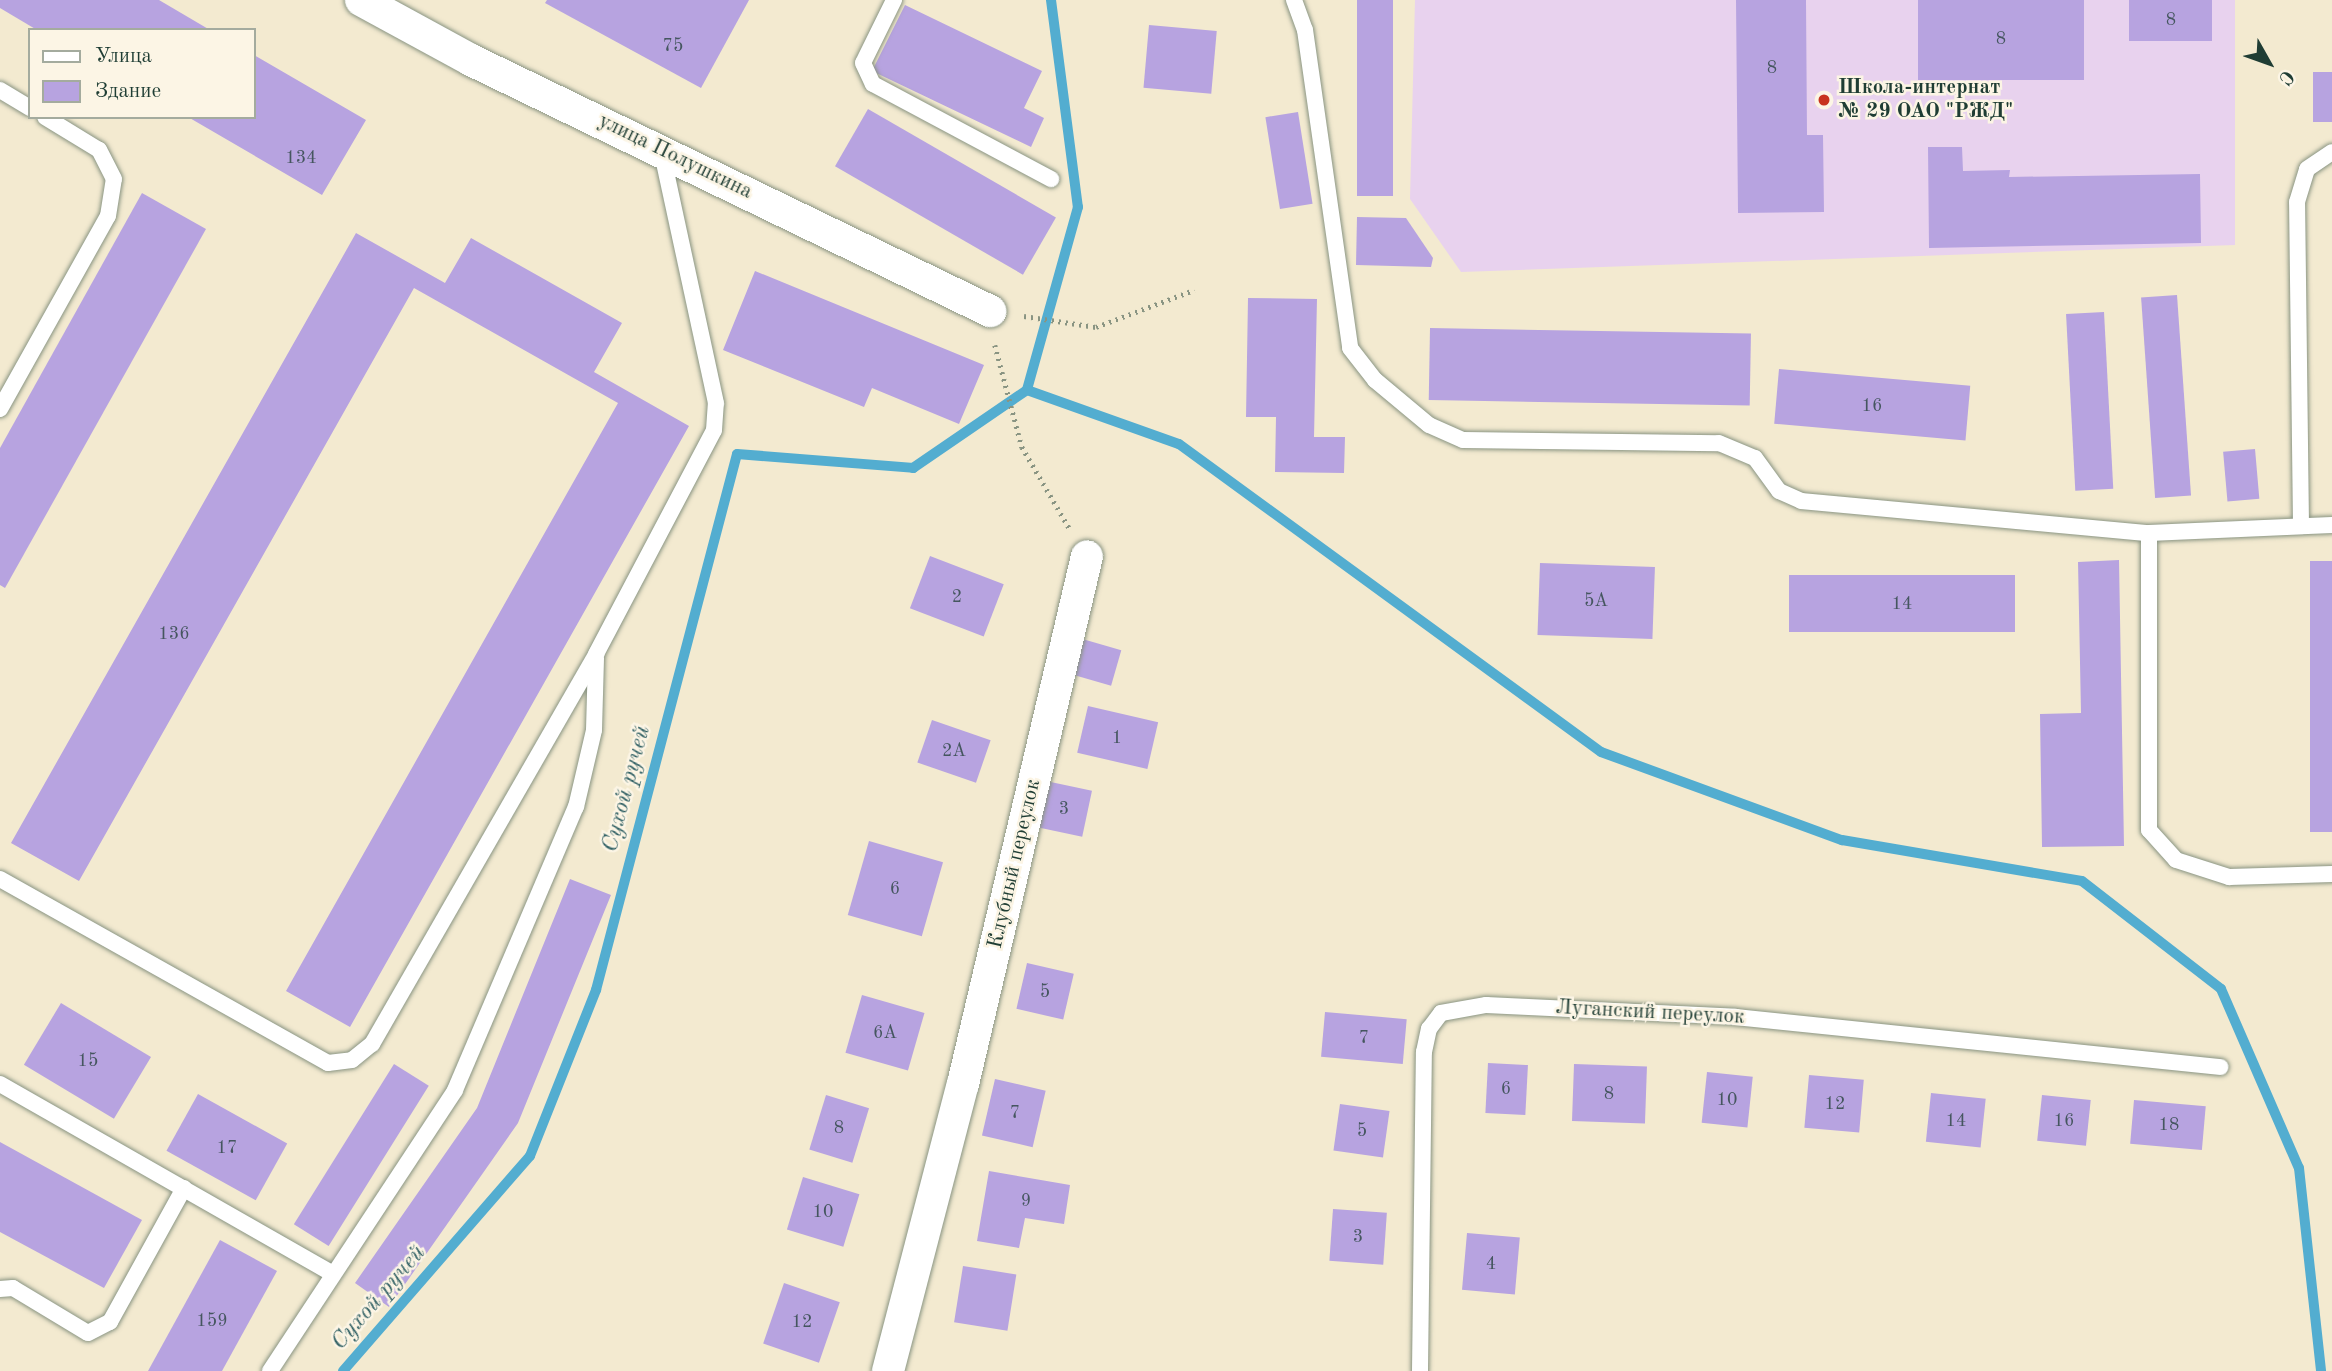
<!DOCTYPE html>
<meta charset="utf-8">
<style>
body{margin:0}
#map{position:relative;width:2332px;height:1371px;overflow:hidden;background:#f3ead0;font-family:"Old Standard TT",serif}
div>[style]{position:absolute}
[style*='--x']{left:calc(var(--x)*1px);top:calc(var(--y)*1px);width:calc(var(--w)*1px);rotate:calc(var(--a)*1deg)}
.built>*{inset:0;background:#e8d2ee}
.stream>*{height:10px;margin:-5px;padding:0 5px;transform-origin:5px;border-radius:5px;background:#53add0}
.building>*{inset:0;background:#b7a3e0;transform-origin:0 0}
.path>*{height:4.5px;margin-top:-2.25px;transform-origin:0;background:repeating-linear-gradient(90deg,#899482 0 2px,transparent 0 7px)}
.roads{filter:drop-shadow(0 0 2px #899482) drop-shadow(0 0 2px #899482)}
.service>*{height:16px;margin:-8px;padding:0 8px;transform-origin:8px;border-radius:8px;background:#fff}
.minor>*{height:32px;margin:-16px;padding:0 16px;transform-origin:16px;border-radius:16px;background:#fff}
.dots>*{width:19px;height:19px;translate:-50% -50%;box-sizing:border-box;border:4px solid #fcf5e5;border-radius:50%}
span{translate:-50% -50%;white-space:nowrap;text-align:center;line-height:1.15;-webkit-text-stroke:5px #fcf5e5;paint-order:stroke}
.number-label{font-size:18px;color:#45565f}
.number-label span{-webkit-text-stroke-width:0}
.poi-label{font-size:21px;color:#1f3d34;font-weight:700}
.left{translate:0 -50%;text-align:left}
.street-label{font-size:21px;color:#1f3d34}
.water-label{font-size:23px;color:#2f5f63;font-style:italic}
.legend{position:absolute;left:28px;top:28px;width:228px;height:91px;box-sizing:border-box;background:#fcf5e5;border:2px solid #a4ab9e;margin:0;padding:9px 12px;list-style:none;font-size:21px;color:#1f3d34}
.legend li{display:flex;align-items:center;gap:14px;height:35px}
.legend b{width:35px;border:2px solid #a4ab9e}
.north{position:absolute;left:2234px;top:28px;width:70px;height:70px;-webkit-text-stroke:5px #fcf5e5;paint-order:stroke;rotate:130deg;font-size:19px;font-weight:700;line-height:28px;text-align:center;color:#1f3d34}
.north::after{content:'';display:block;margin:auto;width:24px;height:32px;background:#1f3d34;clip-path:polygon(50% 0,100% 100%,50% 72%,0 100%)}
</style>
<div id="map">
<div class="built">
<i style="clip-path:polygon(1415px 0,2235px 0,2235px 245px,1461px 272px,1410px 199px)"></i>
</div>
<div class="stream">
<i style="--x:1051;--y:0;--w:209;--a:82.6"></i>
<i style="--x:1078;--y:207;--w:190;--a:105.6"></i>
<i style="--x:1027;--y:390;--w:161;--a:19.6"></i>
<i style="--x:1179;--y:444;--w:522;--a:36.12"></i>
<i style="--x:1601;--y:752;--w:257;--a:20.1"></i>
<i style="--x:1842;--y:840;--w:243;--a:9.7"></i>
<i style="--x:2082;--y:881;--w:176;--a:37.8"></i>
<i style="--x:2221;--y:989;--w:195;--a:66.5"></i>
<i style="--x:2299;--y:1168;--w:204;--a:83.8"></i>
<i style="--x:343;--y:1371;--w:285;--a:-49"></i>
<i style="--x:530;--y:1156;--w:179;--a:-68.3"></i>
<i style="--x:596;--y:990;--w:554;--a:-75.26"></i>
<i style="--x:737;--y:454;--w:177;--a:4.5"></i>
<i style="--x:913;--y:468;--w:138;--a:-34.4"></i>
</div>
<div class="building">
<i style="clip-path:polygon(0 0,159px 0,210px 30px,37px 30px,0 8px)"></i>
<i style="clip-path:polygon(547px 0,749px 0,701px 88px,545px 3px)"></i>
<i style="left:1357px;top:0;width:36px;height:196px"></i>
<i style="clip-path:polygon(1736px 0,1806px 0,1807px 135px,1823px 135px,1824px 212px,1738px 213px)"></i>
<i style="left:1918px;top:0;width:166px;height:80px"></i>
<i style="left:2129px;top:0;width:83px;height:41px"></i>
<i style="clip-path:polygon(905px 5px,1042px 71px,1024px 108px,1044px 118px,1031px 147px,872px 71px)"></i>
<i style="left:1149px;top:25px;width:68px;height:63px;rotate:5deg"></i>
<i style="clip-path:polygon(254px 55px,366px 120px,322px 195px,188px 117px,254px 117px)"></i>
<i style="left:2313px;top:72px;width:19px;height:50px"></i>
<i style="left:868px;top:109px;width:217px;height:66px;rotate:30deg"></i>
<i style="left:1298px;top:112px;width:93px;height:33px;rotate:81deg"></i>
<i style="clip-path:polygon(1928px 147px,1962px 147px,1963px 171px,2010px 170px,2009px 177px,2200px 174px,2201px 243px,1929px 248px)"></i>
<i style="clip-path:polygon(142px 193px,206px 229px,5px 588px,0 585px,0 448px)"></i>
<i style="clip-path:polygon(1357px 217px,1406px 218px,1433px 258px,1431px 267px,1356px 265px)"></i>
<i style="clip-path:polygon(356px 233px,445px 283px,471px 238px,622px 323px,594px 372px,689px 426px,350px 1027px,286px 991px,618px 403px,414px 288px,79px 881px,11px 843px)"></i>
<i style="clip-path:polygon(755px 271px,984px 365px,959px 424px,872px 388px,864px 407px,723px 350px)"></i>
<i style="left:2177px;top:295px;width:201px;height:36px;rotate:86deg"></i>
<i style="clip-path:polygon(1248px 298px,1317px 299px,1314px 437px,1345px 437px,1344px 473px,1275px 472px,1276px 417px,1246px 417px)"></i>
<i style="left:2104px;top:312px;width:177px;height:38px;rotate:87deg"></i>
<i style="left:1430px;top:328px;width:321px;height:72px;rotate:1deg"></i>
<i style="left:1779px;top:369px;width:192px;height:55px;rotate:5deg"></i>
<i style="left:2255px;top:449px;width:50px;height:32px;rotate:85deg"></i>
<i style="left:930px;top:556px;width:79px;height:56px;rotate:21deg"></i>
<i style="clip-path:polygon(2119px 560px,2124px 846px,2042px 847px,2040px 714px,2081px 713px,2078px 562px)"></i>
<i style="left:2332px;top:561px;width:271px;height:22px;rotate:90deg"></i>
<i style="left:1540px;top:563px;width:115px;height:72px;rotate:2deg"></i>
<i style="left:1789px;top:575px;width:226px;height:57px"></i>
<i style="left:1079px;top:638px;width:44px;height:37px;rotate:16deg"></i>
<i style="left:1088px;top:706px;width:72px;height:48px;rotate:13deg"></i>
<i style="left:932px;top:720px;width:62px;height:45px;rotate:19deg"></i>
<i style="left:1046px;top:781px;width:47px;height:47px;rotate:12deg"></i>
<i style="left:869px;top:841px;width:77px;height:77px;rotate:16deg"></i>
<i style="clip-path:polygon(570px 879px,611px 895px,518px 1123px,389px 1307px,355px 1283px,477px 1108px)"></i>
<i style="left:1027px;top:963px;width:48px;height:47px;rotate:13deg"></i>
<i style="left:862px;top:995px;width:65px;height:60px;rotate:16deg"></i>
<i style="left:61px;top:1003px;width:105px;height:72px;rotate:31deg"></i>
<i style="left:1325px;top:1012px;width:82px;height:45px;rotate:5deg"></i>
<i style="left:1488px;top:1063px;width:40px;height:50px;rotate:3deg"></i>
<i style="left:394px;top:1064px;width:41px;height:189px;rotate:32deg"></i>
<i style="left:1574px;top:1064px;width:73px;height:57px;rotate:2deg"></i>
<i style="left:1707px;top:1072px;width:46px;height:51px;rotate:6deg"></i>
<i style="left:1809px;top:1075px;width:55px;height:53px;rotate:5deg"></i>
<i style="left:995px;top:1079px;width:52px;height:58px;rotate:13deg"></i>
<i style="left:1931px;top:1093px;width:55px;height:49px;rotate:6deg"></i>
<i style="left:198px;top:1094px;width:102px;height:65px;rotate:29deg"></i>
<i style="left:826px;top:1095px;width:45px;height:57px;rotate:17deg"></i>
<i style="left:2042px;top:1095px;width:49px;height:46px;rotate:6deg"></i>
<i style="left:2134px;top:1100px;width:72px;height:44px;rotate:5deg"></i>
<i style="left:1340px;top:1104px;width:50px;height:47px;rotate:8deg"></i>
<i style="clip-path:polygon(0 1142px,142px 1220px,104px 1288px,0 1232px)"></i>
<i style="clip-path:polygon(989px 1171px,1070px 1185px,1064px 1224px,1025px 1218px,1019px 1248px,977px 1241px)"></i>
<i style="left:803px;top:1177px;width:59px;height:55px;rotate:17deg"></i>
<i style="left:1333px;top:1209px;width:54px;height:52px;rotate:4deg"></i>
<i style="left:1467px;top:1233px;width:53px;height:57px;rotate:5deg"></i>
<i style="clip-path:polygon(220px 1240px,277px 1271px,222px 1371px,148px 1371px)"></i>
<i style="left:963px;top:1266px;width:54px;height:57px;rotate:9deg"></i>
<i style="left:784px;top:1283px;width:59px;height:64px;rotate:19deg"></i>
</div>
<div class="path">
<i style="--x:1024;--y:316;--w:73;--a:8.7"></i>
<i style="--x:1096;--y:327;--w:105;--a:-20.7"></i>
<i style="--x:995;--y:345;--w:106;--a:75.2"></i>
<i style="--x:1022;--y:447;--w:95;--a:59.7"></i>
</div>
<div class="roads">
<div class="service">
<i style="--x:894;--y:0;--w:70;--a:116.2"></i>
<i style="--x:863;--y:63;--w:23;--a:65"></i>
<i style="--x:873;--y:84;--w:202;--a:28.1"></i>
<i style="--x:1294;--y:0;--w:32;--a:70"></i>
<i style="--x:1305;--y:30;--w:321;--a:81.9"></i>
<i style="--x:1350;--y:348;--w:41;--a:52"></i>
<i style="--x:1375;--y:380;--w:70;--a:39.8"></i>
<i style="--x:1429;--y:425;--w:37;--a:24"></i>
<i style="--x:1463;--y:440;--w:256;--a:0.7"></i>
<i style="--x:1719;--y:443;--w:39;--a:23"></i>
<i style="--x:1755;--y:458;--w:41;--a:54"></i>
<i style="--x:1779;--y:491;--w:24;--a:24"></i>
<i style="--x:1801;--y:501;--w:349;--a:5.3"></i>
<i style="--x:2149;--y:533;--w:183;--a:-2.5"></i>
<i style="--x:0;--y:90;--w:35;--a:31"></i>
<i style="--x:0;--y:409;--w:221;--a:-60.8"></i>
<i style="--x:108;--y:216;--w:37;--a:-81"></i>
<i style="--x:114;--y:179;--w:33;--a:-117"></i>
<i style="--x:99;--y:150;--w:63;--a:-148.6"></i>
<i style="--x:2301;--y:525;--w:323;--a:-90.7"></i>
<i style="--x:2297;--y:202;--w:34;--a:-73"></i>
<i style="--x:2307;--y:169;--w:30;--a:-34"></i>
<i style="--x:2149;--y:533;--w:297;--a:90"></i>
<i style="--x:2149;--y:830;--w:40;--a:48"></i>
<i style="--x:2176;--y:860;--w:56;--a:17.8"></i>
<i style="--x:2229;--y:877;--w:103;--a:-1.7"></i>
<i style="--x:0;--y:879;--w:376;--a:29.3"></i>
<i style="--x:328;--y:1063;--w:24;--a:-7"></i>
<i style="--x:352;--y:1060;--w:26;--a:-39"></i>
<i style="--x:372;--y:1044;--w:450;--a:-60.1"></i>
<i style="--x:596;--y:654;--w:253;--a:-62.2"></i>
<i style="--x:714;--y:430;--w:27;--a:-86"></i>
<i style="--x:716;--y:403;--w:256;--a:-102.2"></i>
<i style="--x:0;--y:1084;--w:382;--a:29.7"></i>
<i style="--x:0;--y:1289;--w:13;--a:-4"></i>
<i style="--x:13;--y:1288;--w:87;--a:31"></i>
<i style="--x:88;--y:1333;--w:25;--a:-27"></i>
<i style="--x:110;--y:1322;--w:153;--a:-61.1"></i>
<i style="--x:270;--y:1371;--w:336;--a:-56.6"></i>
<i style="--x:455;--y:1090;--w:308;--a:-66.9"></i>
<i style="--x:576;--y:807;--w:79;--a:-76.8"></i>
<i style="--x:594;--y:730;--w:72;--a:-88.4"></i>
<i style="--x:1420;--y:1371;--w:319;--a:-89.3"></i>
<i style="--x:1424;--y:1052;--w:24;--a:-78"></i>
<i style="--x:1429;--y:1029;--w:20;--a:-53"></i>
<i style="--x:1441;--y:1013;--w:46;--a:-10.1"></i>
<i style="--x:1486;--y:1005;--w:250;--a:2.7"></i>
<i style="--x:1736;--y:1017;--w:487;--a:5.9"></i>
</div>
<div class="minor">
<i style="--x:361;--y:0;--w:125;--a:28.6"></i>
<i style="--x:471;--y:60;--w:577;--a:25.81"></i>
<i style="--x:888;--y:1371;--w:297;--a:-75.4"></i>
<i style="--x:963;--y:1084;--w:542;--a:-76.78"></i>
</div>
</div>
<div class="dots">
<i style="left:1824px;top:100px;background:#c8321e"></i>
</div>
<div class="number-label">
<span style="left:2171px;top:20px">8</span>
<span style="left:2001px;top:39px">8</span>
<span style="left:673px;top:46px">75</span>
<span style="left:1772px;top:68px">8</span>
<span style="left:301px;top:158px">134</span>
<span style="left:1872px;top:406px">16</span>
<span style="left:957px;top:597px">2</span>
<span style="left:1596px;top:601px">5А</span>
<span style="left:1902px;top:604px">14</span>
<span style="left:174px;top:634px">136</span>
<span style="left:1117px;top:738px">1</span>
<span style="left:954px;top:751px">2А</span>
<span style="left:1064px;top:809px">3</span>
<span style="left:895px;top:889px">6</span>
<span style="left:1045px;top:992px">5</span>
<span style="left:885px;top:1033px">6А</span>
<span style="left:1364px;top:1038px">7</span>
<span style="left:88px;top:1061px">15</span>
<span style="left:1506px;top:1089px">6</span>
<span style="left:1609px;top:1094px">8</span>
<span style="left:1727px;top:1100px">10</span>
<span style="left:1835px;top:1104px">12</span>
<span style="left:1015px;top:1113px">7</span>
<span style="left:1956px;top:1121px">14</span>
<span style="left:2064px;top:1121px">16</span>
<span style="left:2169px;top:1125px">18</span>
<span style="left:839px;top:1128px">8</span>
<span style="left:1362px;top:1131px">5</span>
<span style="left:227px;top:1148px">17</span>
<span style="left:1026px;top:1201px">9</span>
<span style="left:823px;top:1212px">10</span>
<span style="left:1358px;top:1237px">3</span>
<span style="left:1491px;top:1264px">4</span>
<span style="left:212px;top:1321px">159</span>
<span style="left:802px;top:1322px">12</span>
</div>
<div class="poi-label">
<span class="left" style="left:1838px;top:100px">Школа-интернат<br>№ 29 ОАО "РЖД"</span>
</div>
<div class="street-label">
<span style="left:675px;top:157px;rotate:26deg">улица Полушкина</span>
<span style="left:1015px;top:864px;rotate:-77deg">Клубный переулок</span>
<span style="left:1650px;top:1013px;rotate:3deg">Луганский переулок</span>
</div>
<div class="water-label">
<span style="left:627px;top:789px;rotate:-75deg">Сухой ручей</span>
<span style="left:379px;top:1298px;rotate:-49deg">Сухой ручей</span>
</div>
<ul class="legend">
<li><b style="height:9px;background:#fff"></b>Улица</li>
<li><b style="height:19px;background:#b7a3e0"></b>Здание</li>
</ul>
<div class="north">С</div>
</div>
